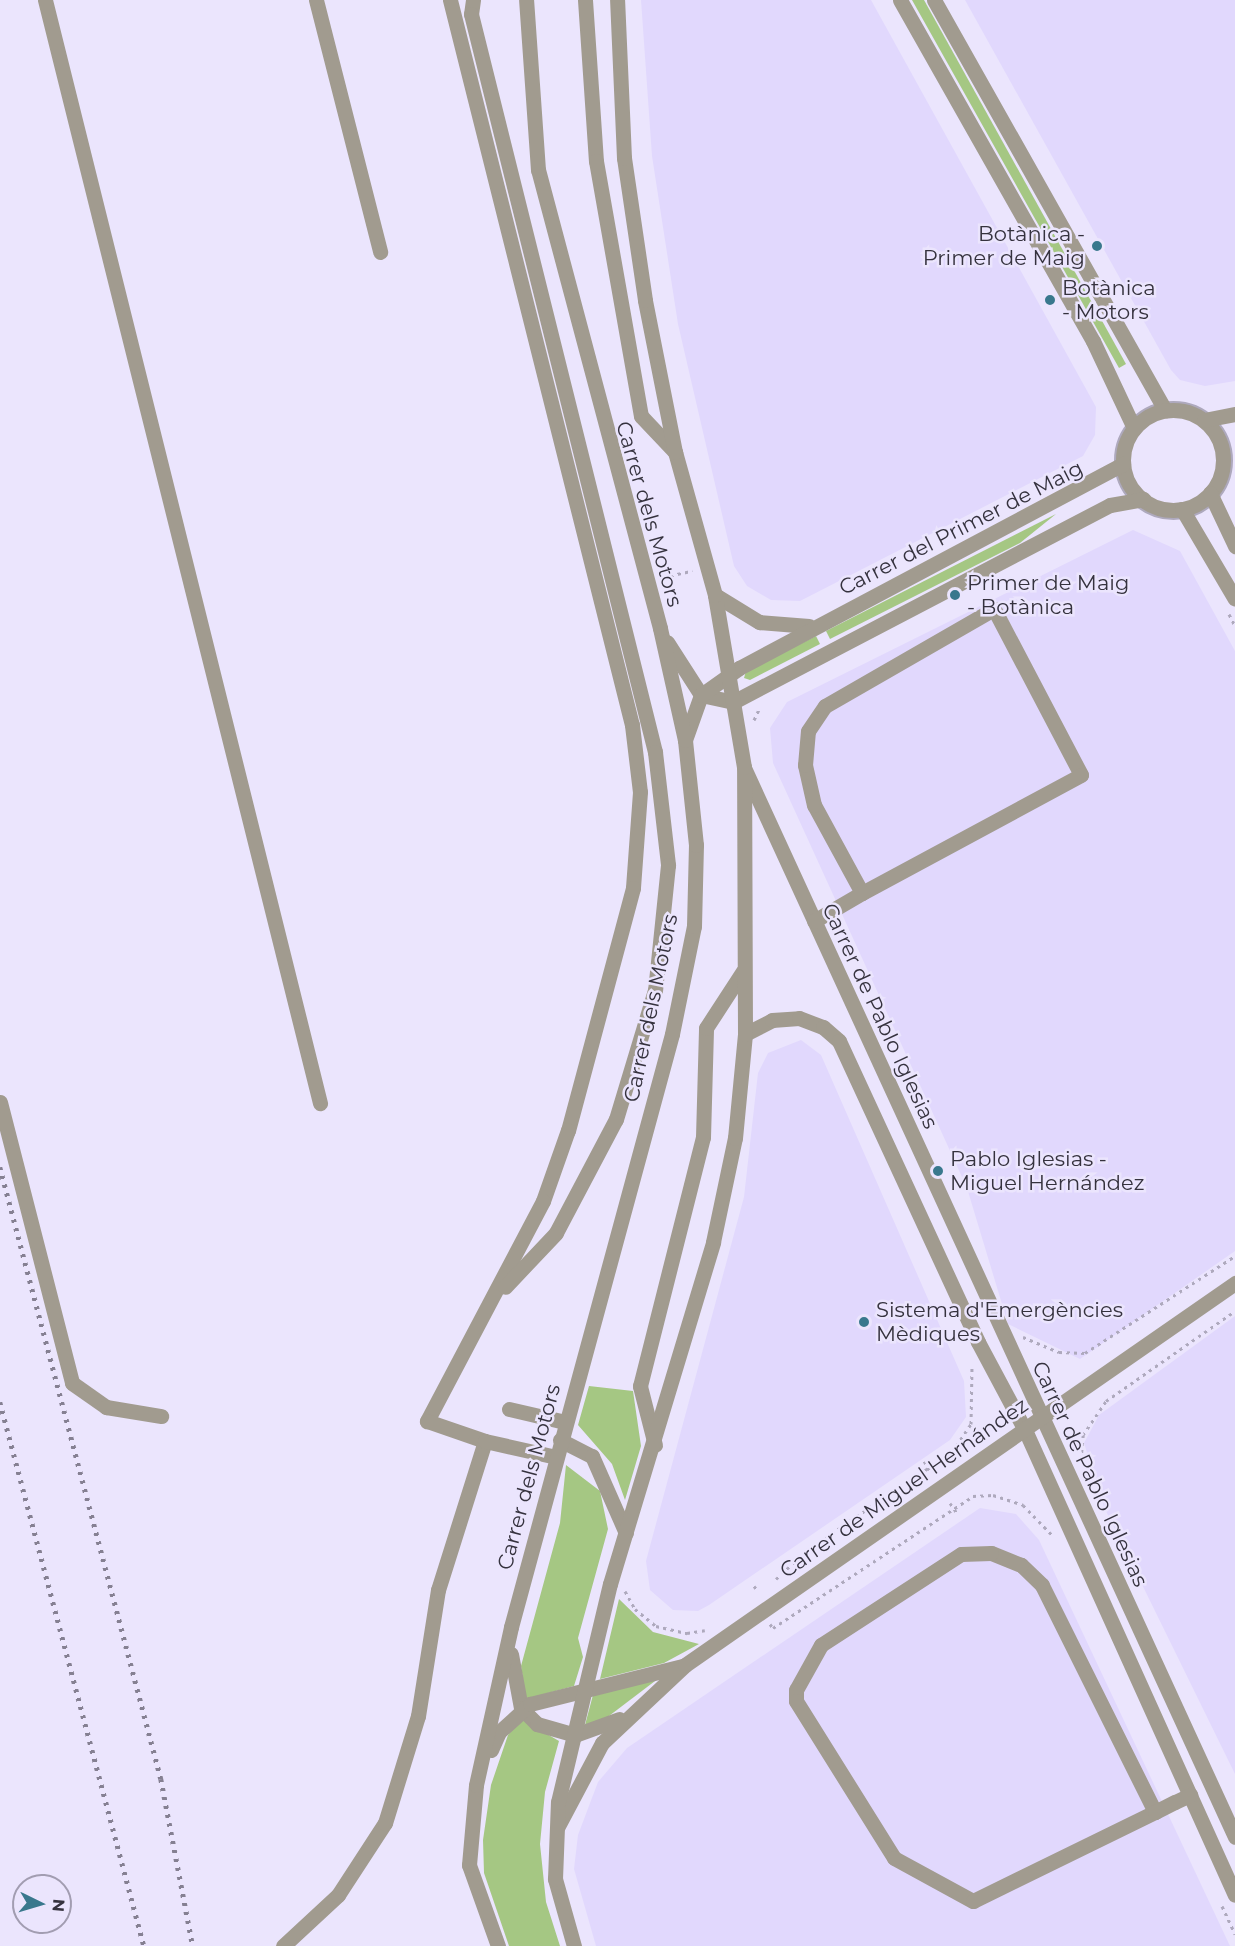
<!DOCTYPE html>
<meta charset="utf-8">
<style>
body{margin:0}
#map{position:relative;width:1235px;height:1946px;overflow:hidden;background:#ebe5fd;font-family:Montserrat,sans-serif}
div>[style]{position:absolute}
[style*='--x']{left:calc(var(--x)*1px);top:calc(var(--y)*1px);width:calc(var(--w)*1px);rotate:calc(var(--a)*1deg)}
.built>*{inset:0;background:#e1d8fd}
.green>*{inset:0;background:#a5c783}
.path>*{height:3px;margin-top:-1.5px;transform-origin:0;background:repeating-linear-gradient(90deg,#aea9bd 0 3px,transparent 0 7.5px)}
.path>.ring{margin:-1.5px;padding:0;box-sizing:content-box;background:none;border:3px solid #aea9bd;border-radius:50%}
.minor>*{height:15px;margin:-7.5px;padding:0 7.5px;transform-origin:7.5px;border-radius:7.5px;background:#a19b8f}
.minor>.ring{margin:-7.5px;padding:0;box-sizing:content-box;background:none;border:15px solid #a19b8f;border-radius:50%}
.rail>*{height:4.5px;margin-top:-2.25px;transform-origin:0;background:repeating-linear-gradient(90deg,#858092 0 3px,transparent 0 9px)}
.dots>*{width:16px;height:16px;translate:-50% -50%;box-sizing:border-box;border:3px solid #ebe5fd;border-radius:50%}
span{translate:-50% -50%;white-space:nowrap;text-align:center;line-height:1.15;-webkit-text-stroke:5px #ebe5fd;paint-order:stroke}
.poi-label{font-size:21px;color:#35323e}
.right{translate:-100% -50%;text-align:right}
.left{translate:0 -50%;text-align:left}
.street-label{font-size:21px;color:#35323e}
.north{position:absolute;left:12px;top:1874px;width:60px;height:60px;box-sizing:border-box;background:#ebe5fd;border:2px solid #a29db1;border-radius:50%;rotate:95deg;font-size:16px;font-weight:700;line-height:24px;text-align:center;color:#35323e}
.north::after{content:'';display:block;margin:auto;width:21px;height:27px;background:#39788d;clip-path:polygon(50% 0,100% 100%,50% 72%,0 100%)}
</style>
<div id="map">
<div class="built">
<i style="clip-path:polygon(641px 0,871px 0,1096px 407px,1095px 435px,1083px 456px,800px 601px,771px 600px,747px 586px,734px 566px,678px 324px,652px 156px)"></i>
<i style="clip-path:polygon(965px 0,1235px 0,1235px 381px,1205px 386px,1180px 380px,1171px 370px)"></i>
<i style="clip-path:polygon(1133px 530px,1180px 551px,1235px 651px,1235px 1251px,1080px 1359px,1008px 1324px,967px 1188px,773px 763px,770px 728px,787px 702px)"></i>
<i style="clip-path:polygon(801px 1040px,821px 1055px,964px 1381px,966px 1417px,950px 1440px,709px 1605px,698px 1611px,673px 1610px,650px 1590px,646px 1561px,744px 1197px,758px 1073px,768px 1053px)"></i>
<i style="clip-path:polygon(1235px 1316px,1235px 1774px,1104px 1507px,1084px 1443px,1099px 1415px)"></i>
<i style="clip-path:polygon(980px 1508px,1016px 1514px,1039px 1540px,1230px 1946px,596px 1946px,574px 1869px,578px 1835px,598px 1782px,627px 1748px)"></i>
</div>
<div class="green">
<i style="clip-path:polygon(912px 0,924px 0,1126px 364px,1119px 368px)"></i>
<i style="clip-path:polygon(1056px 514px,1020px 543px,830px 639px,826px 631px)"></i>
<i style="clip-path:polygon(816px 636px,820px 644px,750px 680px,744px 678px,746px 671px)"></i>
<i style="clip-path:polygon(589px 1386px,633px 1391px,641px 1446px,625px 1500px,612px 1464px,578px 1425px)"></i>
<i style="clip-path:polygon(566px 1465px,600px 1491px,608px 1529px,578px 1638px,583px 1657px,574px 1686px,526px 1699px,521px 1666px,560px 1523px)"></i>
<i style="clip-path:polygon(619px 1599px,653px 1632px,699px 1644px,664px 1663px,600px 1679px)"></i>
<i style="clip-path:polygon(659px 1678px,605px 1719px,585px 1725px,593px 1695px)"></i>
<i style="clip-path:polygon(521px 1719px,559px 1741px,545px 1792px,540px 1844px,546px 1902px,560px 1946px,509px 1946px,484px 1873px,483px 1840px,491px 1785px,508px 1735px)"></i>
</div>
<div class="path">
<i class="ring" style="left:1115px;top:402px;width:113px;height:113px"></i>
<i style="--x:663;--y:577;--w:30;--a:-12"></i>
<i style="--x:1229;--y:614;--w:13;--a:63"></i>
<i style="--x:754;--y:720;--w:14;--a:-65"></i>
<i style="--x:1023;--y:1337;--w:39;--a:23"></i>
<i style="--x:1059;--y:1352;--w:26;--a:2"></i>
<i style="--x:1085;--y:1353;--w:179;--a:-32.9"></i>
<i style="--x:1081;--y:1460;--w:25;--a:-85"></i>
<i style="--x:1083;--y:1435;--w:41;--a:-55.9"></i>
<i style="--x:1106;--y:1401;--w:157;--a:-34.9"></i>
<i style="--x:924;--y:1461;--w:14;--a:56"></i>
<i style="--x:950;--y:1503;--w:12;--a:55"></i>
<i style="--x:776;--y:1579;--w:42;--a:-43.1"></i>
<i style="--x:807;--y:1550;--w:175;--a:-34.1"></i>
<i style="--x:952;--y:1452;--w:34;--a:-56"></i>
<i style="--x:971;--y:1424;--w:56;--a:-89"></i>
<i style="--x:754;--y:1586;--w:6;--a:51"></i>
<i style="--x:625;--y:1591;--w:21;--a:61"></i>
<i style="--x:635;--y:1609;--w:27;--a:39"></i>
<i style="--x:656;--y:1626;--w:32;--a:13"></i>
<i style="--x:687;--y:1633;--w:18;--a:-9"></i>
<i style="--x:770;--y:1624;--w:5;--a:53"></i>
<i style="--x:773;--y:1628;--w:240;--a:-33.4"></i>
<i style="--x:973;--y:1496;--w:20;--a:-3"></i>
<i style="--x:993;--y:1495;--w:32;--a:18"></i>
<i style="--x:1023;--y:1505;--w:45;--a:45.9"></i>
<i style="--x:1222;--y:1906;--w:31;--a:65"></i>
</div>
<div class="minor">
<i style="--x:45;--y:0;--w:1137;--a:76"></i>
<i style="--x:316;--y:0;--w:260;--a:75.7"></i>
<i style="--x:450;--y:0;--w:747;--a:75.91"></i>
<i style="--x:632;--y:725;--w:67;--a:83.2"></i>
<i style="--x:640;--y:792;--w:96;--a:94.2"></i>
<i style="--x:633;--y:888;--w:251;--a:105"></i>
<i style="--x:568;--y:1130;--w:75;--a:109.4"></i>
<i style="--x:543;--y:1201;--w:249;--a:117.8"></i>
<i style="--x:427;--y:1421;--w:61;--a:19"></i>
<i style="--x:473;--y:0;--w:14;--a:98"></i>
<i style="--x:471;--y:14;--w:761;--a:76"></i>
<i style="--x:655;--y:752;--w:114;--a:83.4"></i>
<i style="--x:668;--y:865;--w:126;--a:95.9"></i>
<i style="--x:655;--y:990;--w:135;--a:106.8"></i>
<i style="--x:616;--y:1119;--w:129;--a:117.8"></i>
<i style="--x:556;--y:1233;--w:74;--a:133.4"></i>
<i style="--x:585;--y:0;--w:161;--a:86.1"></i>
<i style="--x:596;--y:161;--w:259;--a:80"></i>
<i style="--x:641;--y:416;--w:50;--a:46.6"></i>
<i style="--x:900;--y:0;--w:392;--a:60.5"></i>
<i style="--x:1093;--y:341;--w:96;--a:64.8"></i>
<i style="--x:934;--y:0;--w:471;--a:60.6"></i>
<i class="ring" style="left:1123px;top:410px;width:85px;height:85px"></i>
<i style="--x:1204;--y:420;--w:32;--a:-11"></i>
<i style="--x:1210;--y:493;--w:59;--a:64.7"></i>
<i style="--x:1182;--y:509;--w:104;--a:59.5"></i>
<i style="--x:715;--y:595;--w:52;--a:31.5"></i>
<i style="--x:759;--y:622;--w:50;--a:4.6"></i>
<i style="--x:994;--y:609;--w:187;--a:62.3"></i>
<i style="--x:1081;--y:775;--w:249;--a:151.7"></i>
<i style="--x:862;--y:893;--w:100;--a:-118.6"></i>
<i style="--x:814;--y:805;--w:41;--a:-102.7"></i>
<i style="--x:805;--y:765;--w:34;--a:-85"></i>
<i style="--x:808;--y:731;--w:30;--a:-56"></i>
<i style="--x:825;--y:706;--w:195;--a:-29.9"></i>
<i style="--x:667;--y:642;--w:63;--a:57.3"></i>
<i style="--x:701;--y:695;--w:33;--a:12"></i>
<i style="--x:733;--y:702;--w:425;--a:-27.6"></i>
<i style="--x:1110;--y:505;--w:34;--a:-10"></i>
<i style="--x:685;--y:740;--w:48;--a:-70.4"></i>
<i style="--x:701;--y:695;--w:47;--a:-35.4"></i>
<i style="--x:739;--y:668;--w:435;--a:-28"></i>
<i style="--x:745;--y:770;--w:1174;--a:65.33"></i>
<i style="--x:814;--y:921;--w:56;--a:-30.3"></i>
<i style="--x:745;--y:1034;--w:30;--a:-27"></i>
<i style="--x:772;--y:1020;--w:27;--a:-4"></i>
<i style="--x:799;--y:1018;--w:26;--a:21"></i>
<i style="--x:823;--y:1027;--w:21;--a:41"></i>
<i style="--x:839;--y:1041;--w:332;--a:65.2"></i>
<i style="--x:978;--y:1342;--w:100;--a:61.9"></i>
<i style="--x:1025;--y:1430;--w:510;--a:65.7"></i>
<i style="--x:0;--y:1102;--w:290;--a:75.6"></i>
<i style="--x:72;--y:1383;--w:42;--a:35.2"></i>
<i style="--x:106;--y:1407;--w:56;--a:9.3"></i>
<i style="--x:509;--y:1409;--w:57;--a:13.1"></i>
<i style="--x:560;--y:1440;--w:36;--a:27"></i>
<i style="--x:592;--y:1456;--w:84;--a:66.2"></i>
<i style="--x:655;--y:1445;--w:61;--a:-104.3"></i>
<i style="--x:640;--y:1386;--w:257;--a:-75.8"></i>
<i style="--x:703;--y:1137;--w:109;--a:-88.4"></i>
<i style="--x:706;--y:1028;--w:68;--a:-57"></i>
<i style="--x:511;--y:1654;--w:55;--a:79.5"></i>
<i style="--x:521;--y:1708;--w:23;--a:45"></i>
<i style="--x:537;--y:1724;--w:40;--a:16"></i>
<i style="--x:575;--y:1735;--w:47;--a:-20"></i>
<i style="--x:491;--y:1750;--w:20;--a:-66"></i>
<i style="--x:499;--y:1732;--w:42;--a:-42.1"></i>
<i style="--x:530;--y:1704;--w:157;--a:-14"></i>
<i style="--x:1155;--y:1812;--w:254;--a:-116.5"></i>
<i style="--x:1042;--y:1585;--w:29;--a:-136"></i>
<i style="--x:1021;--y:1565;--w:32;--a:-158"></i>
<i style="--x:991;--y:1553;--w:30;--a:178"></i>
<i style="--x:961;--y:1554;--w:167;--a:147"></i>
<i style="--x:821;--y:1645;--w:51;--a:119.1"></i>
<i style="--x:796;--y:1690;--w:11;--a:90"></i>
<i style="--x:796;--y:1701;--w:185;--a:58"></i>
<i style="--x:894;--y:1858;--w:90;--a:28.6"></i>
<i style="--x:973;--y:1901;--w:203;--a:-26.1"></i>
<i style="--x:1155;--y:1812;--w:22;--a:-27"></i>
<i style="--x:1175;--y:1802;--w:17;--a:-25"></i>
<i style="--x:558;--y:1826;--w:94;--a:-62.1"></i>
<i style="--x:602;--y:1743;--w:114;--a:-43.2"></i>
<i style="--x:685;--y:1665;--w:670;--a:-34.78"></i>
<i style="--x:283;--y:1946;--w:75;--a:-42.8"></i>
<i style="--x:338;--y:1895;--w:86;--a:-56.9"></i>
<i style="--x:385;--y:1823;--w:112;--a:-72.9"></i>
<i style="--x:418;--y:1716;--w:128;--a:-81"></i>
<i style="--x:438;--y:1590;--w:156;--a:-72.5"></i>
<i style="--x:485;--y:1441;--w:73;--a:12.7"></i>
<i style="--x:498;--y:1946;--w:86;--a:-109.7"></i>
<i style="--x:469;--y:1865;--w:80;--a:-85"></i>
<i style="--x:476;--y:1785;--w:162;--a:-77.5"></i>
<i style="--x:511;--y:1627;--w:614;--a:-74.81"></i>
<i style="--x:672;--y:1034;--w:110;--a:-78.5"></i>
<i style="--x:694;--y:926;--w:81;--a:-88.6"></i>
<i style="--x:696;--y:845;--w:106;--a:-96"></i>
<i style="--x:685;--y:740;--w:115;--a:-102.6"></i>
<i style="--x:660;--y:628;--w:474;--a:-104.9"></i>
<i style="--x:538;--y:170;--w:170;--a:-94"></i>
<i style="--x:574;--y:1946;--w:70;--a:-105.8"></i>
<i style="--x:555;--y:1879;--w:77;--a:-87.8"></i>
<i style="--x:558;--y:1802;--w:224;--a:-76.6"></i>
<i style="--x:610;--y:1584;--w:357;--a:-73.2"></i>
<i style="--x:713;--y:1242;--w:106;--a:-78.1"></i>
<i style="--x:735;--y:1138;--w:104;--a:-84.5"></i>
<i style="--x:745;--y:1034;--w:267;--a:-90.2"></i>
<i style="--x:744;--y:767;--w:174;--a:-99.6"></i>
<i style="--x:715;--y:595;--w:148;--a:-105.6"></i>
<i style="--x:675;--y:452;--w:155;--a:-101.2"></i>
<i style="--x:645;--y:300;--w:144;--a:-98.4"></i>
<i style="--x:624;--y:158;--w:158;--a:-92.5"></i>
</div>
<div class="rail">
<i style="--x:0;--y:1167;--w:633;--a:75.26"></i>
<i style="--x:161;--y:1779;--w:170;--a:79.2"></i>
<i style="--x:0;--y:1402;--w:563;--a:75.17"></i>
</div>
<div class="dots">
<i style="left:1097px;top:246px;background:#39788d"></i>
<i style="left:1050px;top:300px;background:#39788d"></i>
<i style="left:955px;top:595px;background:#39788d"></i>
<i style="left:938px;top:1171px;background:#39788d"></i>
<i style="left:864px;top:1322px;background:#39788d"></i>
</div>
<div class="poi-label">
<span class="right" style="left:1085px;top:246px">Botànica -<br>Primer de Maig</span>
<span class="left" style="left:1062px;top:300px">Botànica<br>- Motors</span>
<span class="left" style="left:967px;top:595px">Primer de Maig<br>- Botànica</span>
<span class="left" style="left:950px;top:1171px">Pablo Iglesias -<br>Miguel Hernández</span>
<span class="left" style="left:876px;top:1322px">Sistema d'Emergències<br>Mèdiques</span>
</div>
<div class="street-label">
<span style="left:649px;top:514px;rotate:74deg">Carrer dels Motors</span>
<span style="left:961px;top:528px;rotate:-27deg">Carrer del Primer de Maig</span>
<span style="left:651px;top:1008px;rotate:-78deg">Carrer dels Motors</span>
<span style="left:880px;top:1016px;rotate:65deg">Carrer de Pablo Iglesias</span>
<span style="left:1090px;top:1474px;rotate:65deg">Carrer de Pablo Iglesias</span>
<span style="left:529px;top:1477px;rotate:-75deg">Carrer dels Motors</span>
<span style="left:904px;top:1488px;rotate:-35deg">Carrer de Miguel Hernández</span>
</div>
<div class="north">N</div>
</div>
